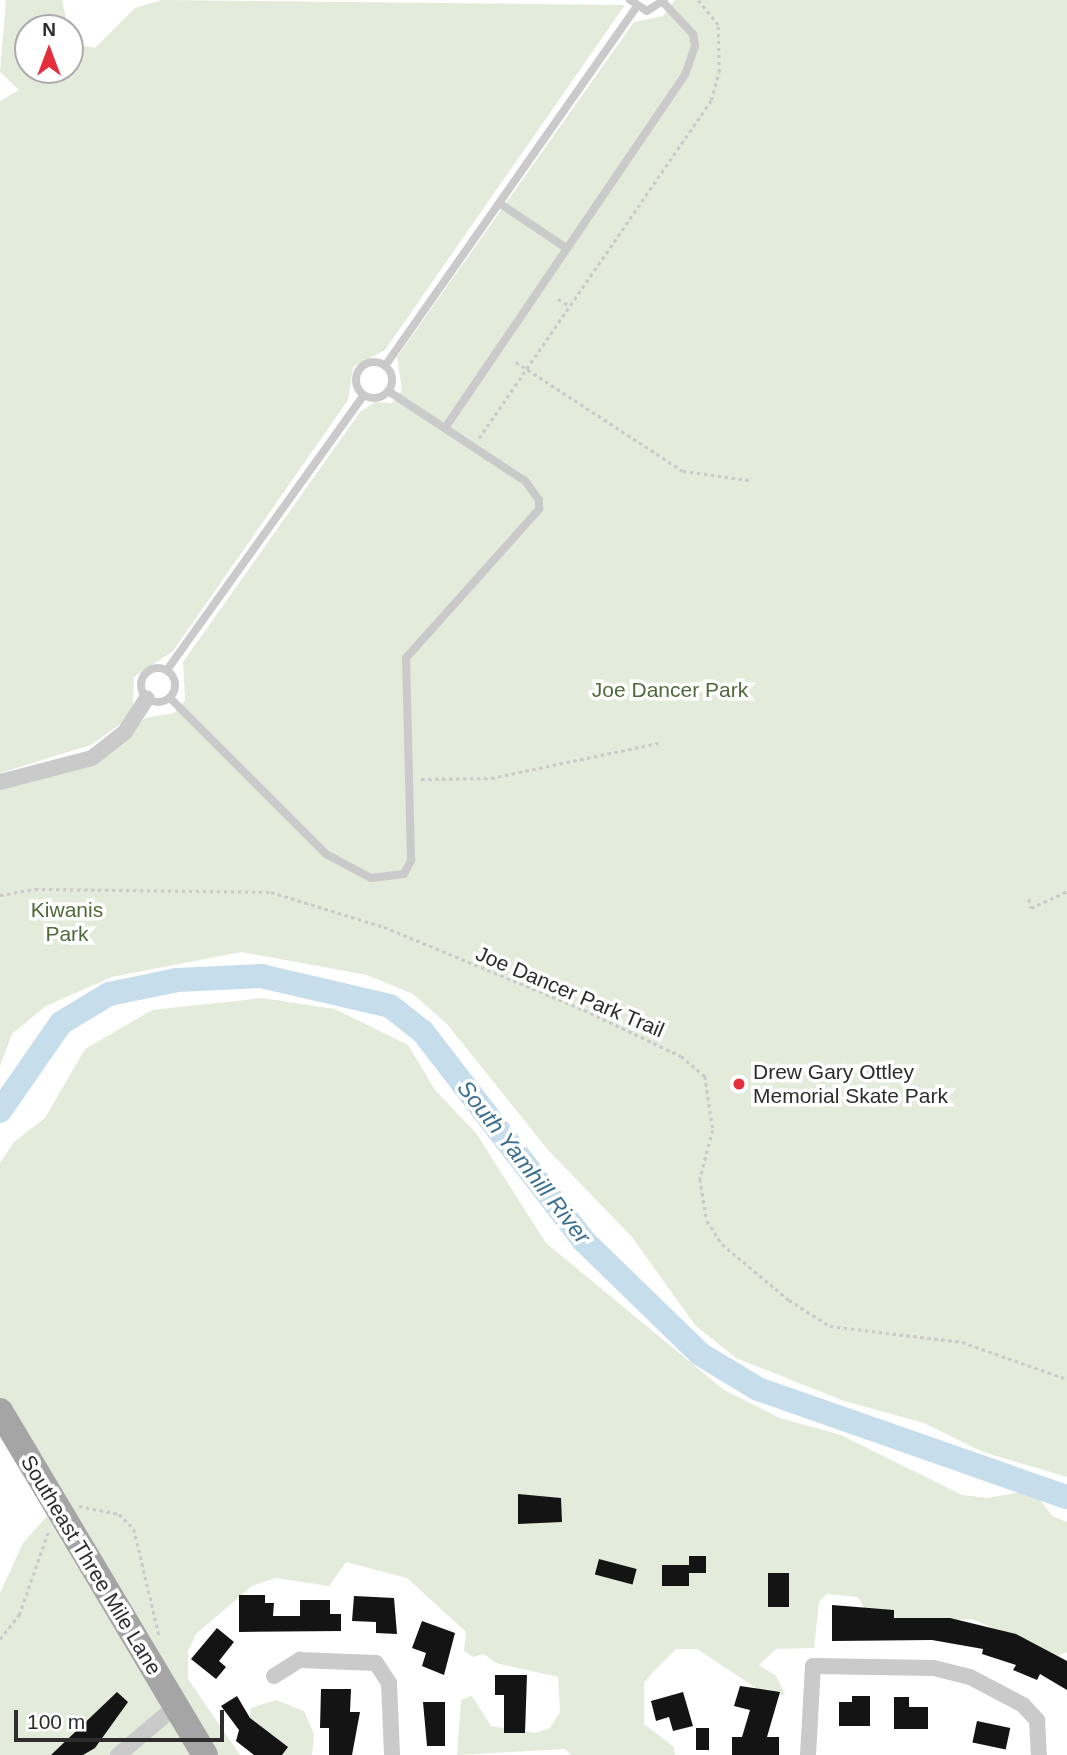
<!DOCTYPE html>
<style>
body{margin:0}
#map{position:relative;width:1067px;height:1755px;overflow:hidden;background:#fff;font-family:Arial,sans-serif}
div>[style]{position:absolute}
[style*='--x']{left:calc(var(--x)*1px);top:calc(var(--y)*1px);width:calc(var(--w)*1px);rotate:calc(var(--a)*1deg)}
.green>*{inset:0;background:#e3ebda}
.river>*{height:24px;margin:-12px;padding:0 12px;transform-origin:12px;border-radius:12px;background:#c6ddeb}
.building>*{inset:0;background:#141414;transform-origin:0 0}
.path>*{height:2.5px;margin-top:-1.25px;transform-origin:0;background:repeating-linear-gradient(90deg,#cacaca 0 3.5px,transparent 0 7px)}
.lane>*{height:8px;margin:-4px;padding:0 4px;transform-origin:4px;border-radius:4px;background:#cacaca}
.lane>.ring{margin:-4px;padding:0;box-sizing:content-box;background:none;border:8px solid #cacaca;border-radius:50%}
.street>*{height:16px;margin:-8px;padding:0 8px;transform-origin:8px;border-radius:8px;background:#cacaca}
.primary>*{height:26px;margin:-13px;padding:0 13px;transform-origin:13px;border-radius:13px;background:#a5a5a5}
.dots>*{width:19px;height:19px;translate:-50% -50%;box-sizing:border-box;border:4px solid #fff;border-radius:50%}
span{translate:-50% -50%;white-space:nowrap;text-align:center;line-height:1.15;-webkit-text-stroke:7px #fff;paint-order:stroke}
.park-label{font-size:21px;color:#50693a}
.street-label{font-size:21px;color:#2d2d2d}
.poi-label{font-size:21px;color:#2d2d2d}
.left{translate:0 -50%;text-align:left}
.water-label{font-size:23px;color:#3b6f8f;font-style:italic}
.north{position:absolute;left:14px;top:14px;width:70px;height:70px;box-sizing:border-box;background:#fff;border:2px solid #ababab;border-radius:50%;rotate:0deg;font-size:19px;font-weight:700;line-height:28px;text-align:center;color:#2d2d2d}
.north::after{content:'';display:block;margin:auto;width:24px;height:32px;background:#e62d3b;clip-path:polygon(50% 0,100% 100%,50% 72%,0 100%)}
.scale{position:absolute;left:14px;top:1710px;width:210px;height:32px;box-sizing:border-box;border:4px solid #2d2d2d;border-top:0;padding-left:9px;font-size:21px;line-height:24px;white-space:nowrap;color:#2d2d2d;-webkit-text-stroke:5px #fff;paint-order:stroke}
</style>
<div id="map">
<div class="green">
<i style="clip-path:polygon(6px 0,62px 0,68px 28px,28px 28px,28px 70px,70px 70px,70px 32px,80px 45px,95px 48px,135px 8px,162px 0,625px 5px,385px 350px,353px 367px,348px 400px,173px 651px,134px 677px,133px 705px,122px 723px,91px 745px,0 773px,0 101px,19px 90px,0 72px)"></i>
<i style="clip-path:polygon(675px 0,1067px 0,1067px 1477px,983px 1452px,924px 1423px,844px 1401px,736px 1358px,695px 1325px,632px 1237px,549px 1151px,447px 1024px,413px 994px,367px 975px,241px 952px,112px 977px,46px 1006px,12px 1034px,0 1066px,0 790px,101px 761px,145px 718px,174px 713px,185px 700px,183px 662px,360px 412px,375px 402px,392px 403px,402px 390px,397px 357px,634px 22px,663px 16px)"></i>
<i style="clip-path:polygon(262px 998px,335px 1009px,408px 1045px,435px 1090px,476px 1133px,546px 1243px,724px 1390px,780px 1418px,841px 1435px,962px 1495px,987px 1498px,1029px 1491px,1037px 1496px,1052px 1516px,1067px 1522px,1067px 1652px,1057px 1656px,972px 1619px,901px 1623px,864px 1608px,858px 1597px,827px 1594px,819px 1602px,814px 1648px,776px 1649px,759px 1665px,776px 1676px,785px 1694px,771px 1698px,697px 1649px,676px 1649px,654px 1671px,644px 1683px,644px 1724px,673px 1746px,675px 1755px,571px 1755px,565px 1749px,457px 1755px,461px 1700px,472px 1696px,491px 1726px,535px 1733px,550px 1728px,560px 1712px,558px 1677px,496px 1663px,484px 1654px,473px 1657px,464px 1651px,466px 1632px,407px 1578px,346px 1562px,329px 1586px,276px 1578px,252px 1586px,196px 1634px,188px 1651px,188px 1679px,240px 1755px,0 1755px,0 1593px,23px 1543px,48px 1515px,0 1413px,0 1163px,14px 1142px,45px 1118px,85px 1049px,152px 1010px)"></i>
<i style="clip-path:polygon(276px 1700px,304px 1711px,314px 1734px,312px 1755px,275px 1755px,249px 1723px,251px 1708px)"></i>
</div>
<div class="river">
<i style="--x:0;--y:1111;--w:107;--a:-55.3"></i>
<i style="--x:61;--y:1023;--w:56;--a:-31.1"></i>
<i style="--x:109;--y:994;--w:69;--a:-11.6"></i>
<i style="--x:177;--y:980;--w:84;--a:-2.7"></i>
<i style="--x:261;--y:976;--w:132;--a:13.1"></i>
<i style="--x:390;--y:1006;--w:42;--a:38.2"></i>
<i style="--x:423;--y:1032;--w:264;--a:52.4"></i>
<i style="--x:584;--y:1241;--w:162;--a:44.2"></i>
<i style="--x:700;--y:1354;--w:68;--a:31.1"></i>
<i style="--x:758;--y:1389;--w:327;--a:19.3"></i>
</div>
<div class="building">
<i style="clip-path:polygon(518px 1494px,561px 1498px,562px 1522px,518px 1524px)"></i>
<i style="left:689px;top:1556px;width:17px;height:17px"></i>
<i style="left:599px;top:1559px;width:39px;height:16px;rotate:15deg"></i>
<i style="left:662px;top:1565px;width:27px;height:21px"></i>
<i style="left:768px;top:1573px;width:21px;height:34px"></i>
<i style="clip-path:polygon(239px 1595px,265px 1595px,265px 1603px,274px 1603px,273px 1616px,300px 1616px,300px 1600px,330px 1600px,330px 1614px,341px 1614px,341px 1631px,239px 1632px)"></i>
<i style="clip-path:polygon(354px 1596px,394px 1598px,397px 1634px,376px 1633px,376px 1622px,352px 1621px)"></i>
<i style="clip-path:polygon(832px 1605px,894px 1610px,894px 1618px,950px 1618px,1016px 1634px,1067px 1661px,1067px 1690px,1040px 1674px,1037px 1680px,1013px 1670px,1016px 1665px,982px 1654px,983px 1649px,932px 1640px,832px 1641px)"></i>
<i style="clip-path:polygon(422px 1621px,455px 1633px,444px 1675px,422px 1666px,426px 1653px,412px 1648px)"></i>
<i style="clip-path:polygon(217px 1628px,234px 1642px,219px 1661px,226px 1667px,216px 1679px,191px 1659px)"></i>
<i style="clip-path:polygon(495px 1675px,527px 1675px,525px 1733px,504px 1733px,504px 1695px,495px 1695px)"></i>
<i style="clip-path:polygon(740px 1686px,780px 1692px,767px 1737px,779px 1737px,779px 1755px,732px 1755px,732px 1737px,742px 1737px,750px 1710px,734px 1706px)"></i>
<i style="clip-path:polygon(321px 1689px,351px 1689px,350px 1712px,360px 1712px,352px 1755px,329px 1755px,329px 1728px,320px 1728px)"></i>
<i style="clip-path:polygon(117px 1692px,128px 1702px,95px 1748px,83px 1755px,51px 1755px)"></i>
<i style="clip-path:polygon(683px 1692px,693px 1726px,673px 1731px,669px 1717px,656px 1721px,651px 1701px)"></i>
<i style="clip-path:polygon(237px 1696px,250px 1718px,288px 1747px,282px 1755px,254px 1755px,236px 1741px,239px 1730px,221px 1706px)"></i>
<i style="clip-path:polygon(852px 1696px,870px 1696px,870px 1726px,839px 1726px,839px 1702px,852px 1702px)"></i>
<i style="clip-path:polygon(894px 1697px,909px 1697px,909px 1707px,928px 1707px,928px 1729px,894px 1729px)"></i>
<i style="clip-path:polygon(423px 1702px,445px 1702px,445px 1746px,427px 1746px)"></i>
<i style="left:977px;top:1721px;width:34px;height:22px;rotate:12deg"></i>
<i style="left:696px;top:1728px;width:13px;height:22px"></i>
</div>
<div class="path">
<i style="--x:558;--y:299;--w:14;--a:30"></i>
<i style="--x:516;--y:362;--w:199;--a:33.1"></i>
<i style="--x:683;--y:471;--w:67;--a:7.8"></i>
<i style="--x:479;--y:438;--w:410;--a:-55.5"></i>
<i style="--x:711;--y:100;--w:29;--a:-74"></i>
<i style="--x:719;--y:72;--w:47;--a:-91.2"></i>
<i style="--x:718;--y:25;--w:32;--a:-129"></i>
<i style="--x:421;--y:779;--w:70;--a:-0.8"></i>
<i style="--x:491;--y:778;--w:171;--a:-11.8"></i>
<i style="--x:0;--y:895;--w:36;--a:-10"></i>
<i style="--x:35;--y:889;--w:236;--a:0.7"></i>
<i style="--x:271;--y:892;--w:118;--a:17.2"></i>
<i style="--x:384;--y:927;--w:217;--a:22.5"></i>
<i style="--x:584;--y:1010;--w:107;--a:25.4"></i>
<i style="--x:681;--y:1056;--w:31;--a:40"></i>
<i style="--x:705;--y:1076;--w:55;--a:81.6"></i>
<i style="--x:713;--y:1130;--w:51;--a:104.9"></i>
<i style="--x:700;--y:1179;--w:43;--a:80.5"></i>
<i style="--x:707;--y:1221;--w:27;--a:57"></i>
<i style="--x:722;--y:1244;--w:87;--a:39.9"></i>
<i style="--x:789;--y:1300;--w:49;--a:32.4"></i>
<i style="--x:830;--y:1326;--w:133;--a:6.9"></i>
<i style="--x:962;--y:1342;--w:111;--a:19.4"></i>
<i style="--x:1029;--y:899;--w:9;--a:77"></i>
<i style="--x:1031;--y:908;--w:40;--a:-25"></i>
<i style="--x:79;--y:1506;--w:41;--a:11.3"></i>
<i style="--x:119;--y:1514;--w:21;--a:45"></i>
<i style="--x:134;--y:1529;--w:109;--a:76.7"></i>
<i style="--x:0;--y:1639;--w:31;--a:-52"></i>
<i style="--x:19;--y:1615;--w:88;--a:-70.7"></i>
</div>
<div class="lane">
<i style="--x:630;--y:0;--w:20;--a:33"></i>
<i style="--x:647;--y:11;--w:20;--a:-33"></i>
<i style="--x:499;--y:203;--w:81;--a:33.9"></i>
<i class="ring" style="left:356px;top:362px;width:28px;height:28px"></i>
<i style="--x:385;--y:366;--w:438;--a:-55"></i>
<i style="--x:445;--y:428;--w:427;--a:-55.8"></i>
<i style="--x:685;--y:75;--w:31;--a:-71"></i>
<i style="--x:695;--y:46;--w:12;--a:-99"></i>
<i style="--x:693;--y:34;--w:44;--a:-133.2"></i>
<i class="ring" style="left:141px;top:668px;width:26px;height:26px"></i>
<i style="--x:167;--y:670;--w:338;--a:-54.4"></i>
<i style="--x:170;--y:698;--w:221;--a:45"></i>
<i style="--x:326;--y:854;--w:51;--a:28.1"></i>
<i style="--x:371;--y:878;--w:33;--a:-7"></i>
<i style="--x:404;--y:874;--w:16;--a:-63"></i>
<i style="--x:411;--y:860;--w:202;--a:-91.4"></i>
<i style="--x:406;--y:658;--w:200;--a:-48.2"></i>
<i style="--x:539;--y:509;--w:9;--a:-90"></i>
<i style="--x:539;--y:500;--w:24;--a:-126"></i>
<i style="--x:525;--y:481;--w:164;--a:-146.7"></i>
</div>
<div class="street">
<i style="--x:0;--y:782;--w:95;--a:-14.6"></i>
<i style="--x:92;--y:758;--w:42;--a:-38.2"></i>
<i style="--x:125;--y:732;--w:40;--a:-57.1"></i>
<i style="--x:274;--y:1676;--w:31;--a:-32"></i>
<i style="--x:300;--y:1660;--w:76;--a:2.3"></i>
<i style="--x:376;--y:1663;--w:24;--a:57"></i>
<i style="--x:389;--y:1683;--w:72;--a:87.6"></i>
<i style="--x:118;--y:1755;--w:75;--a:-40.1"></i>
<i style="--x:808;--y:1755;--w:89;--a:-86.8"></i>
<i style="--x:813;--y:1666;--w:121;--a:0.9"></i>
<i style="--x:934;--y:1668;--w:37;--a:14"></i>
<i style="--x:970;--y:1677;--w:60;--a:27.8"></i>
<i style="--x:1023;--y:1705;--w:21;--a:47"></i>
<i style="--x:1037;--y:1720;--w:35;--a:87"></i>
</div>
<div class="primary">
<i style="--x:0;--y:1411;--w:400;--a:59.2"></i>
</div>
<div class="dots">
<i style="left:739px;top:1084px;background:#e62d3b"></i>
</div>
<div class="park-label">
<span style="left:670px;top:690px">Joe Dancer Park</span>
<span style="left:67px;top:922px">Kiwanis<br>Park</span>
</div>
<div class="street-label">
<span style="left:570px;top:992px;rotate:23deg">Joe Dancer Park Trail</span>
<span style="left:91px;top:1565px;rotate:59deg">Southeast Three Mile Lane</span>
</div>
<div class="poi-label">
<span class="left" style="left:753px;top:1084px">Drew Gary Ottley<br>Memorial Skate Park</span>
</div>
<div class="water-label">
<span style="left:524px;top:1162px;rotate:52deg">South Yamhill River</span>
</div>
<div class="north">N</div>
<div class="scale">100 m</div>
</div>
